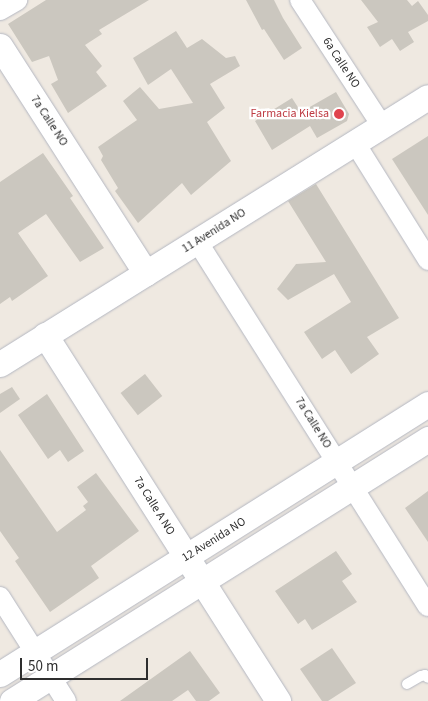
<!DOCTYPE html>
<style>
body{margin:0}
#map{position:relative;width:428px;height:701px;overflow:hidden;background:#efe9e1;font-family:"Source Sans 3",sans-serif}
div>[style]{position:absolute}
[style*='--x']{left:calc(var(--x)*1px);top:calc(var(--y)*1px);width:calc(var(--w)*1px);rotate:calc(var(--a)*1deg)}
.building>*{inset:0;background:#cbc7bf;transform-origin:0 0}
.roads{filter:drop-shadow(0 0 1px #b4b7c1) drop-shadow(0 0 1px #b4b7c1)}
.service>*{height:10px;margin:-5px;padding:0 5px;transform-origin:5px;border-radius:5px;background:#fff}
.minor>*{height:20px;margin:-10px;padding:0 10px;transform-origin:10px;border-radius:10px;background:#fff}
.tertiary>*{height:25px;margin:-12.5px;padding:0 12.5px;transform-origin:12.5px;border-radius:12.5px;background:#fff}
.dots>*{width:14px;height:14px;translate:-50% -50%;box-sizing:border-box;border:2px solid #fff;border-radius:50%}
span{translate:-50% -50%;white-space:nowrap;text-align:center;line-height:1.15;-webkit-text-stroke:4.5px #fff;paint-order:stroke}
.street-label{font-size:12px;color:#2e2e2e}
.health-label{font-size:12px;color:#be3a42}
.right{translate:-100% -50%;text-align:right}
.scale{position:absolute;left:20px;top:658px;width:128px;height:22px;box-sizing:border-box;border:2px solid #2e2e2e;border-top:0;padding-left:6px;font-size:15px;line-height:18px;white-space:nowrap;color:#2e2e2e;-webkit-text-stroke:4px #fff;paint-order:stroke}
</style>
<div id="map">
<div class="building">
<i style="clip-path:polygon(46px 0,149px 0,99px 30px,102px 34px,85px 45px,102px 66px,96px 72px,107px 86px,68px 113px,51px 84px,58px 80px,49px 56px,32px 62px,8px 24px)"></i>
<i style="clip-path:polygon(246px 0,274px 0,283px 18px,302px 48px,284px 60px,264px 29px,262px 30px)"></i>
<i style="clip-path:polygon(361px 0,407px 0,412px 6px,418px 1px,428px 15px,428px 21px,408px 32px,414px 42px,400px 51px,392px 39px,380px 47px,367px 27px,378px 22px)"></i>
<i style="clip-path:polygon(176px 31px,187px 48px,202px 39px,226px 58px,235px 56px,240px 66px,210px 84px,225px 108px,207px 122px,231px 161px,191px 195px,182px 183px,138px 223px,115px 191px,118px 188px,101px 160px,103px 156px,98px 147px,137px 120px,123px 101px,140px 87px,159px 109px,193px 103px,171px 69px,148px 85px,133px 58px)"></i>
<i style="clip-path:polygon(336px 92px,349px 114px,347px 121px,317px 138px,310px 126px,272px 150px,255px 121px,292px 98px,301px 112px)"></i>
<i style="clip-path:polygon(428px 136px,428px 215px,392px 159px)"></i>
<i style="clip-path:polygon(43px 153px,73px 196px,70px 198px,104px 248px,80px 262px,46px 214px,18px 233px,48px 276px,12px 301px,10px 297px,0 304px,0 182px)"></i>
<i style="clip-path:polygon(316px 184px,399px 318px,367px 337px,379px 354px,351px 374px,335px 350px,322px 359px,304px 332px,351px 302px,334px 274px,288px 300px,277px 289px,296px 264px,326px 262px,288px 201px)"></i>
<i style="left:145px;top:374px;width:28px;height:31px;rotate:52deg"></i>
<i style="clip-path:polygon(12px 387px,20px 399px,0 413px,0 394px)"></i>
<i style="clip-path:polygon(47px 394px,84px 451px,68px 462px,60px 450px,48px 459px,18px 415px)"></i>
<i style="clip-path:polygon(0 450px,57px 532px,86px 510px,83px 506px,88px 502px,77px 487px,96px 473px,139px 531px,91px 566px,99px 578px,50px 612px,15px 561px,19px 558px,0 531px)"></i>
<i style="clip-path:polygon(428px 491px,428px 542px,405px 508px)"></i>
<i style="clip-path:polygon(336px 551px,352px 574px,342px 581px,357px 602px,312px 630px,305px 619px,298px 624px,275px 591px)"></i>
<i style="clip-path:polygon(332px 648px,356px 683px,328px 701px,322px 701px,300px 669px)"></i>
<i style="clip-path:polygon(190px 651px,220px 693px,209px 701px,196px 701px,188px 690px,172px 701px,120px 701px)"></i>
</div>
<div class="roads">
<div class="service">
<i style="--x:407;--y:684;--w:16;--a:-30"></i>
<i style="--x:421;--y:676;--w:4;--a:-14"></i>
<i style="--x:425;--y:675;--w:4;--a:45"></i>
</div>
<div class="minor">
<i style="--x:300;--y:0;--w:150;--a:56.9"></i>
<i style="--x:0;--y:10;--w:20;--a:-30"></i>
<i style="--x:355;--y:143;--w:138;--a:58"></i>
<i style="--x:197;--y:241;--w:432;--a:57.7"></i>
<i style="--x:0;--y:597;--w:123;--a:57.6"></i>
</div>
<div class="tertiary">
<i style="--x:0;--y:46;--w:270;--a:57.3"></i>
<i style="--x:45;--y:335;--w:434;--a:57.5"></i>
<i style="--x:0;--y:364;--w:504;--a:-31.96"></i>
<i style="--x:0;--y:674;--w:506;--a:-32.25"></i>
<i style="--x:12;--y:701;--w:492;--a:-32.2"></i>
</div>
</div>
<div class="dots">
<i style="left:339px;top:114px;background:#e0444e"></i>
</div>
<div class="street-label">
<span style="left:341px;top:63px;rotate:57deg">6a Calle NO</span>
<span style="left:49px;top:121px;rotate:57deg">7a Calle NO</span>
<span style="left:214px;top:231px;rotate:-32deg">11 Avenida NO</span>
<span style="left:313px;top:423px;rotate:58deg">7a Calle NO</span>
<span style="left:154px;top:506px;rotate:58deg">7a Calle A NO</span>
<span style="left:214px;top:540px;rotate:-32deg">12 Avenida NO</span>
</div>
<div class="health-label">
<span class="right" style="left:329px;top:114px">Farmacia Kielsa</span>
</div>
<div class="scale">50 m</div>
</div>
